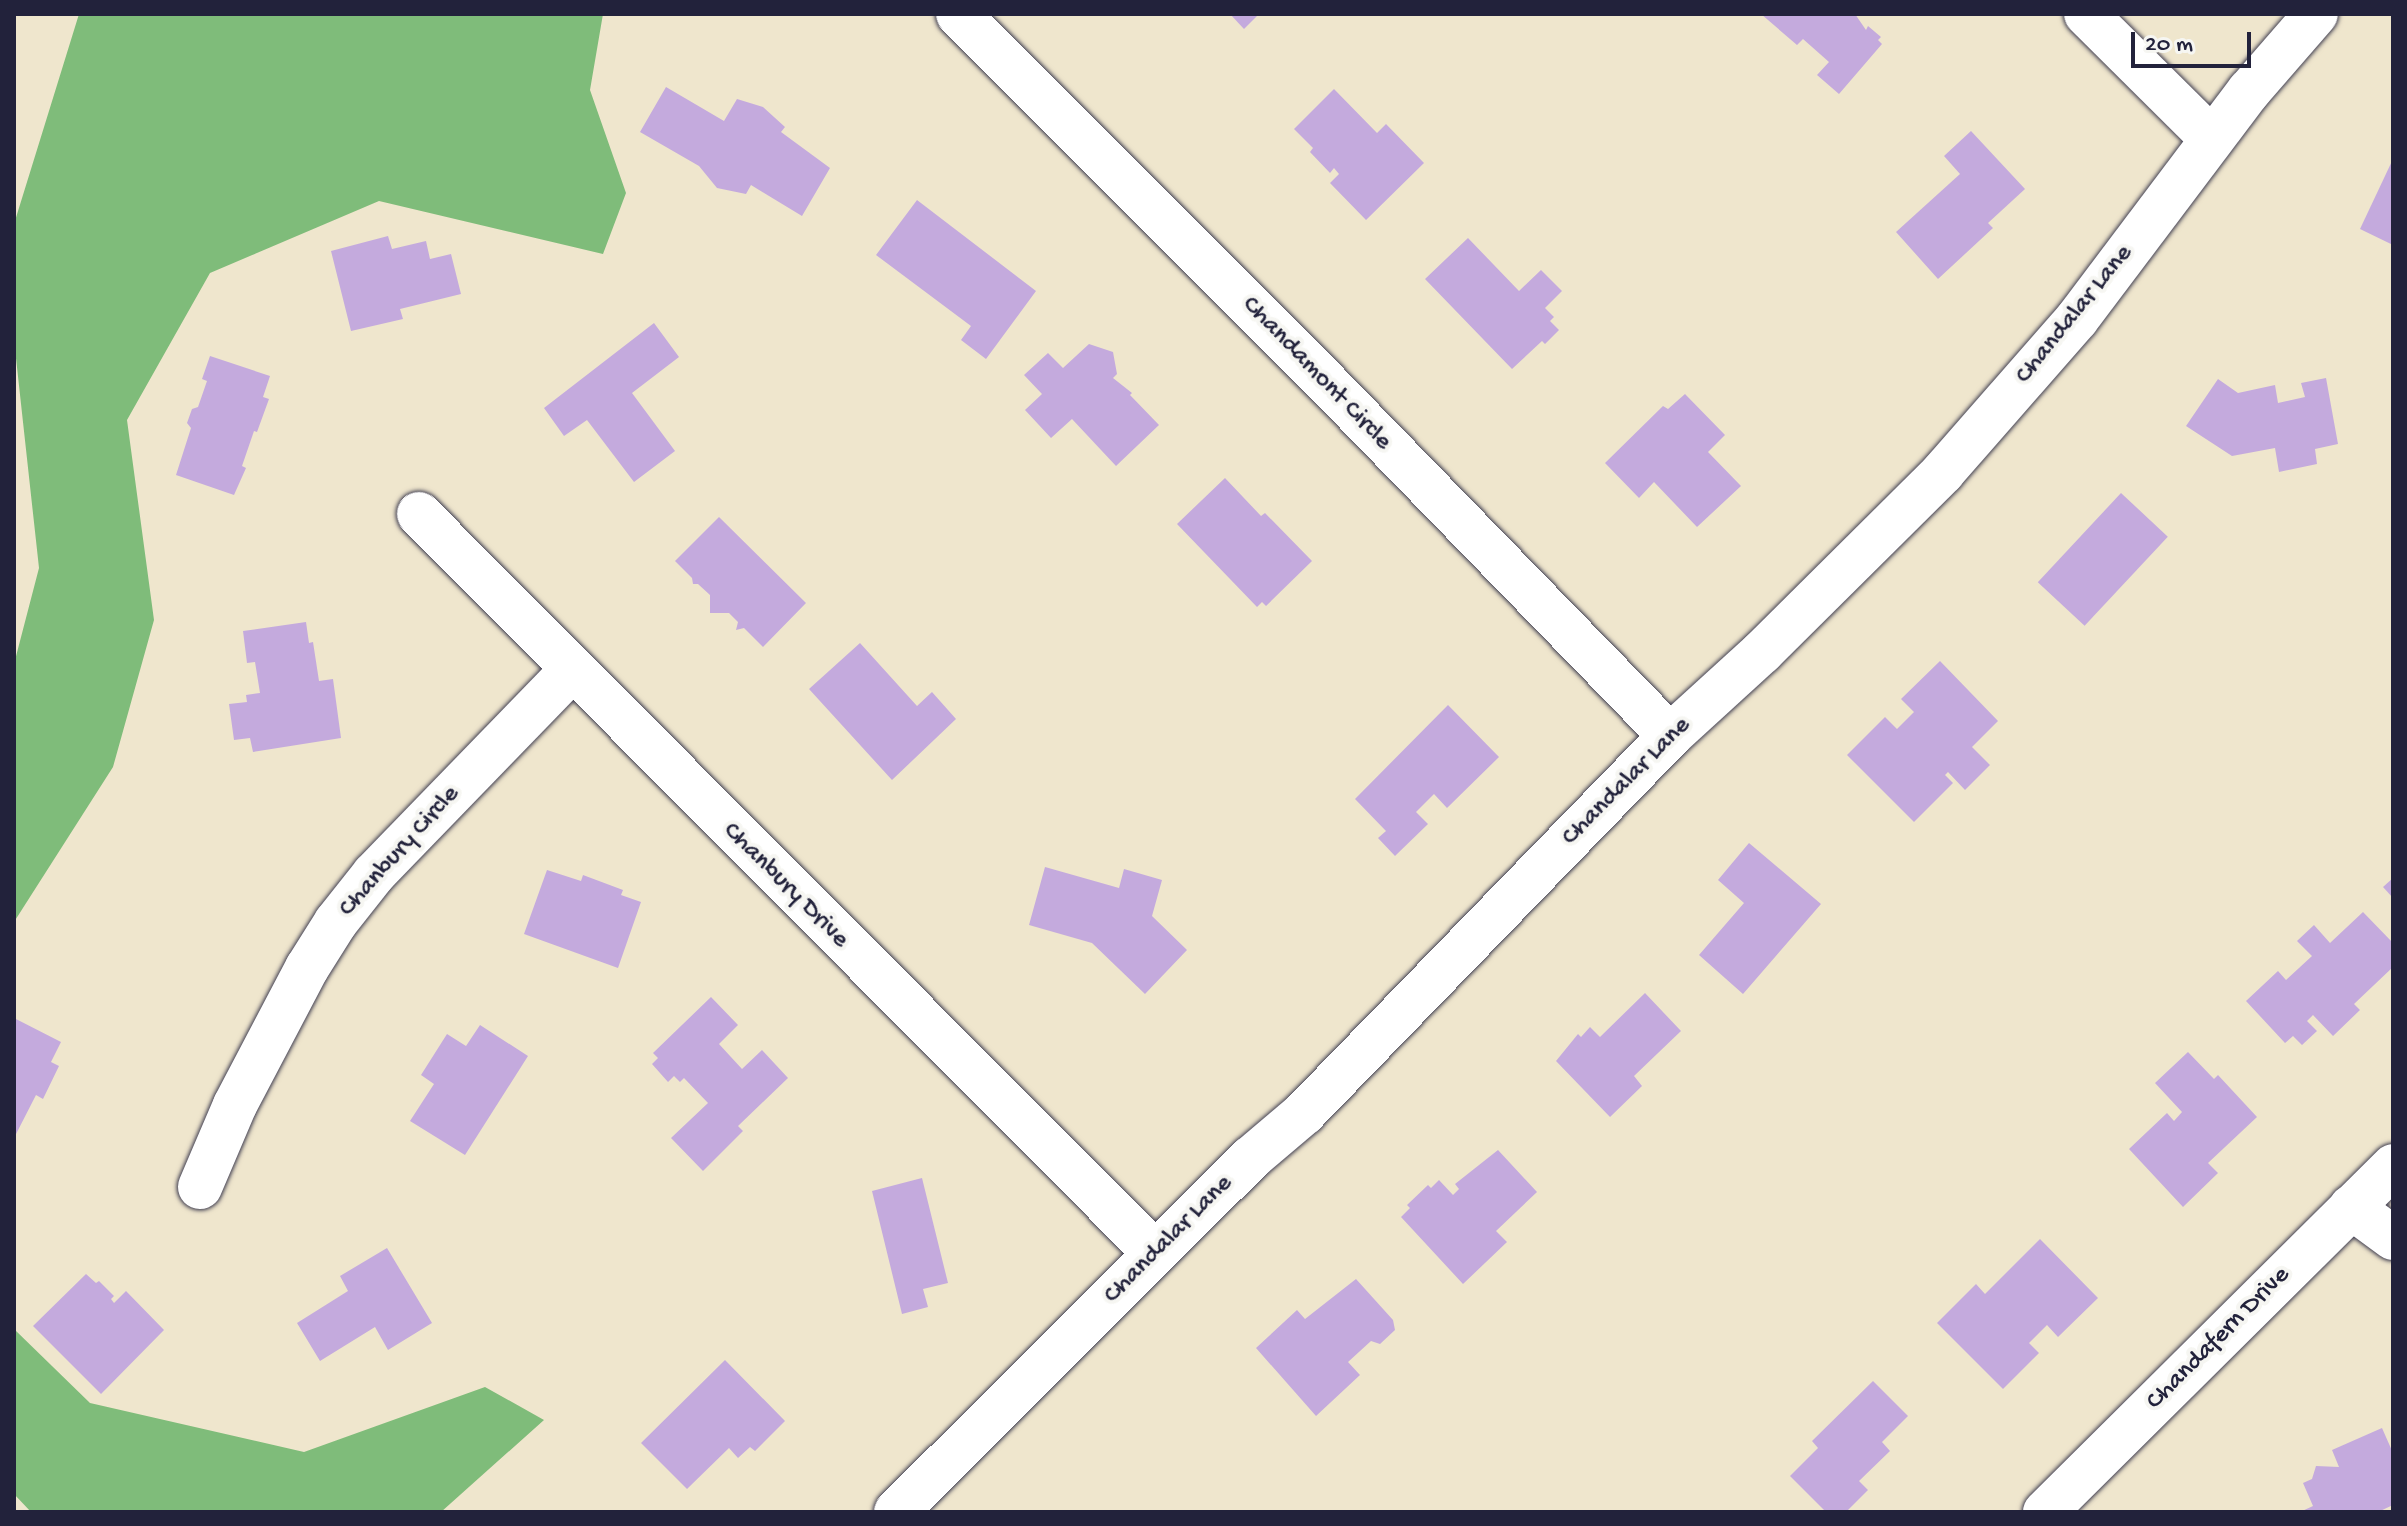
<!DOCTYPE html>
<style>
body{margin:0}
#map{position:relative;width:2407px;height:1526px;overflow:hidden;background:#efe6cd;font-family:"Gochi Hand",sans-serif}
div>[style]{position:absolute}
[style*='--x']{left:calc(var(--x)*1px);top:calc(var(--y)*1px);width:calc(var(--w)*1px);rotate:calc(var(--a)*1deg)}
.forest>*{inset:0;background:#7fbc7a}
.building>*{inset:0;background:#c4aadd;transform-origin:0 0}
.roads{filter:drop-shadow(0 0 2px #413f51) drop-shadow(0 0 2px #413f51)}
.minor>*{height:44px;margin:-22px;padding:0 22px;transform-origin:22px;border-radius:22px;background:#fff}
span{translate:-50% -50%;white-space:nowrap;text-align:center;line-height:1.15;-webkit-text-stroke:8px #f6f6f2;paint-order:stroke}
.street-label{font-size:26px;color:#22223b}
.frame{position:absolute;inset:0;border:16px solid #22223b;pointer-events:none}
.scale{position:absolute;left:2131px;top:32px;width:120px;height:36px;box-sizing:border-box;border:4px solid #22223b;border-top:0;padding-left:10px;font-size:24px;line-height:28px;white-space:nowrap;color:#22223b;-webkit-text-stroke:6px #f6f6f2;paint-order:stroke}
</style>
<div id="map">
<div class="forest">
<i style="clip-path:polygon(79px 14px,603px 14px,590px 90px,626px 193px,603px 254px,379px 201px,210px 273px,127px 420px,154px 620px,113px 767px,14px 922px,14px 664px,39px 568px,14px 340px,14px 224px)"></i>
<i style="clip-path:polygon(14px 1329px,90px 1403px,304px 1452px,485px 1387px,544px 1420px,441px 1512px,31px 1512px,14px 1494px)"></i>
</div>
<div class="building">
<i style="clip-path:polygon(1230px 14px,1259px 14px,1244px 29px)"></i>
<i style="clip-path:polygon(1761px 14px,1855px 14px,1866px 30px,1868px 26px,1881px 37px,1878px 40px,1882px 44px,1839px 94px,1817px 75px,1829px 62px,1803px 39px,1797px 45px)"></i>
<i style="clip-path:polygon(666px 87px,724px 121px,737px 99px,763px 107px,785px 127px,781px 132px,830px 168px,802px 216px,751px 185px,746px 194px,717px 188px,699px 166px,640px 132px)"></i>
<i style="clip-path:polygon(1334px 89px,1377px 133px,1386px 124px,1424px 163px,1366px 220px,1330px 183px,1339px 174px,1334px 168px,1330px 173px,1310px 152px,1313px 148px,1294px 129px)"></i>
<i style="clip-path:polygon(1971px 131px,2025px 189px,1988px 223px,1993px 228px,1938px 279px,1896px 232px,1960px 174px,1944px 156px)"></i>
<i style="clip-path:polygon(2393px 159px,2393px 245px,2360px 229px)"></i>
<i style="clip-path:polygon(917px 200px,1036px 291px,986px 359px,961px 340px,971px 326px,876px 255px)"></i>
<i style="clip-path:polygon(388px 236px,392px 249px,426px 241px,430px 259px,451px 254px,461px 294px,400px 309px,403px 319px,351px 331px,331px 251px)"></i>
<i style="clip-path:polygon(1468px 238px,1519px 291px,1541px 270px,1562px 291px,1545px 308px,1554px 317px,1550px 321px,1559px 330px,1545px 344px,1542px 341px,1512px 369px,1425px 279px)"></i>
<i style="clip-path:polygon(654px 323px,679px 357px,632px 393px,675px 451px,634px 482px,587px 420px,564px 436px,544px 408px)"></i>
<i style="clip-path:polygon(1089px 344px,1113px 352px,1117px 374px,1113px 378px,1132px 393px,1130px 395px,1159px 425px,1116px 466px,1072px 419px,1051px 438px,1025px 410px,1042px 394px,1024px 375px,1048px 353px,1063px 368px)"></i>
<i style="clip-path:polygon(210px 356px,270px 376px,263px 397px,269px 399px,257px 432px,254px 431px,242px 466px,246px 468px,234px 495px,176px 475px,191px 428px,187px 423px,192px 409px,198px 407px,207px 381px,202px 379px)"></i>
<i style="clip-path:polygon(2326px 378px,2338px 444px,2315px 449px,2317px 464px,2279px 472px,2275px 448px,2232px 456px,2186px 426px,2218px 379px,2238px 393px,2275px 385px,2278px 403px,2305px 397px,2301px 383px)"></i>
<i style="clip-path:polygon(1685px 394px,1725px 435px,1708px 452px,1741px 486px,1697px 527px,1654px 482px,1639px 498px,1605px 463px,1663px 406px,1668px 409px)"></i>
<i style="clip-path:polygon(1225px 478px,1261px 516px,1265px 513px,1312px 561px,1266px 606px,1262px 602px,1257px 607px,1177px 524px)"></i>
<i style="left:2121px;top:493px;width:64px;height:122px;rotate:43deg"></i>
<i style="clip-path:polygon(719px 517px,806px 603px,763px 647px,744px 628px,736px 630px,738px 622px,729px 613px,710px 613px,710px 595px,698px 584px,693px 584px,692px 578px,675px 561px)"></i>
<i style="clip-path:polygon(306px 622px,309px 643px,313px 642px,319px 681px,333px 679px,341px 738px,253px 752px,250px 738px,234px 740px,229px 704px,247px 702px,246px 695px,260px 693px,255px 662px,247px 663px,243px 631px)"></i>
<i style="clip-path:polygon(860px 643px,917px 706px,932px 692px,956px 719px,892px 780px,809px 689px)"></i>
<i style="clip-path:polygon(1940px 661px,1998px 721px,1972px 747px,1990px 765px,1965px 790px,1948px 772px,1945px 775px,1953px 783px,1914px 822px,1847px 755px,1885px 717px,1897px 729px,1914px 712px,1901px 699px)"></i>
<i style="clip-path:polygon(1448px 705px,1499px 757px,1447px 808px,1434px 794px,1416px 812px,1428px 824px,1395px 856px,1378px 838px,1386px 831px,1355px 799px)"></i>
<i style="clip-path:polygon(1749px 843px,1821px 904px,1743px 994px,1699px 955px,1744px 903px,1718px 880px)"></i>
<i style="clip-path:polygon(1045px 867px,1119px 888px,1124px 869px,1162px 880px,1152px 916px,1187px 950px,1145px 994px,1092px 943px,1029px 925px)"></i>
<i style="clip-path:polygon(547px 870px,581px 881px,583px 875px,623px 890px,621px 895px,641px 902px,618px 968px,524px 934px)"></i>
<i style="clip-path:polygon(2393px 878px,2393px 898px,2383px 887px)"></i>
<i style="clip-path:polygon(2363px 912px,2393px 943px,2393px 967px,2354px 1004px,2360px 1010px,2333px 1036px,2313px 1015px,2307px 1021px,2317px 1031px,2302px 1045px,2293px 1036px,2285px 1043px,2246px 1001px,2278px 971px,2286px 980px,2312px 956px,2297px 941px,2314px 925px,2330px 943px)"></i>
<i style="clip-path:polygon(1645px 993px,1681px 1031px,1634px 1076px,1642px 1086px,1610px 1117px,1556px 1061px,1578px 1034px,1581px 1037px,1590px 1027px,1600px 1037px)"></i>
<i style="clip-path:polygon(711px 997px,738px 1025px,719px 1044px,742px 1069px,762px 1050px,788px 1078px,738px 1126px,743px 1131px,703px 1171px,671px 1138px,708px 1103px,684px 1078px,680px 1082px,674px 1076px,668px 1082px,652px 1064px,658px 1058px,653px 1053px)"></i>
<i style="clip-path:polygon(14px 1018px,61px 1042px,51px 1062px,59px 1066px,43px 1099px,36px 1095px,14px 1138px)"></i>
<i style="clip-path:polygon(480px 1025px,528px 1056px,465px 1155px,410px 1121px,434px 1084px,421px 1075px,447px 1034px,466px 1046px)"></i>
<i style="clip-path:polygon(2188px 1052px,2214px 1079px,2218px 1075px,2257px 1117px,2208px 1163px,2218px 1173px,2183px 1207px,2129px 1149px,2167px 1113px,2174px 1121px,2182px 1112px,2155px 1083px)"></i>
<i style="clip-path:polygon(1498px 1150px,1537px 1192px,1496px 1231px,1507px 1242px,1463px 1284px,1401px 1217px,1410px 1208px,1407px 1205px,1428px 1185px,1431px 1188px,1439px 1180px,1453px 1195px,1459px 1189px,1455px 1184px)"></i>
<i style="clip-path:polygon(922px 1178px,948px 1283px,923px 1289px,928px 1307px,902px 1314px,872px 1191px)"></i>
<i style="clip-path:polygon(2040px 1239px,2098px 1298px,2058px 1337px,2047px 1325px,2029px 1343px,2039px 1353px,2003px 1389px,1937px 1323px,1976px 1284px,1985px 1294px)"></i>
<i style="clip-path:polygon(387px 1248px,432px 1323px,388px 1350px,375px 1327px,320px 1361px,297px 1323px,348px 1291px,340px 1276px)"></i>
<i style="clip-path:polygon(86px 1274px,96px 1283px,99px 1281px,114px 1296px,111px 1299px,114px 1303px,126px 1291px,164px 1330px,101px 1394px,33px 1326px)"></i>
<i style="clip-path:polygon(1356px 1279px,1393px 1320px,1395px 1330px,1380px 1344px,1371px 1341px,1348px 1362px,1360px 1375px,1316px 1416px,1256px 1348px,1297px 1310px,1305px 1319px)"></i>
<i style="clip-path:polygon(725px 1360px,785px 1421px,755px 1451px,750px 1447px,738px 1458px,729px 1448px,687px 1489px,641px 1443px)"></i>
<i style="clip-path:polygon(1873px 1381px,1908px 1416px,1882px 1442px,1890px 1451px,1859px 1481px,1868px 1490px,1846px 1512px,1826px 1512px,1790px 1476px,1818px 1448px,1812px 1441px)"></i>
<i style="clip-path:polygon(2382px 1428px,2393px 1453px,2393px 1505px,2378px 1512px,2300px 1512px,2313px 1506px,2303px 1483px,2312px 1479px,2316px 1466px,2339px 1467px,2332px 1450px)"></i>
</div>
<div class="roads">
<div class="minor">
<i style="--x:958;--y:14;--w:519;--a:45"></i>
<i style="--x:1325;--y:381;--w:495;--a:45.8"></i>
<i style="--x:2086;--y:14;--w:177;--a:44.8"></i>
<i style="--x:419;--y:514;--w:1043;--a:45.12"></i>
<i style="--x:200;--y:1187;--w:89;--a:-66.9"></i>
<i style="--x:235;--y:1105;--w:155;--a:-62.3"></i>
<i style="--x:307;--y:968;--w:54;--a:-57.8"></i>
<i style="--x:336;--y:922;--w:61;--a:-51.6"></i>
<i style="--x:374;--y:874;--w:283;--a:-45.9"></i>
<i style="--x:2351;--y:1207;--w:52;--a:36.4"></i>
<i style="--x:896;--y:1512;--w:501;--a:-44.92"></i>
<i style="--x:1251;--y:1158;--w:70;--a:-40.3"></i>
<i style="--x:1304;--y:1113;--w:525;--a:-45.85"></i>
<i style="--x:1670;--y:736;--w:125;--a:-42.4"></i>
<i style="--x:1762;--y:652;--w:255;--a:-44.8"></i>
<i style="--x:1943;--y:472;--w:203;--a:-48.8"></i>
<i style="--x:2077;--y:319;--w:286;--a:-53"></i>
<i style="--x:2249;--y:91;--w:102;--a:-49"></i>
<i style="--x:2045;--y:1512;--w:491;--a:-44.8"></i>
</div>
</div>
<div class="street-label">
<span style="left:2075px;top:315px;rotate:-51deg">Chandalar Lane</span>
<span style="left:1316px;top:374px;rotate:46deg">Chandamont Circle</span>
<span style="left:1627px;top:782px;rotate:-45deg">Chandalar Lane</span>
<span style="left:400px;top:852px;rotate:-48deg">Chanbury Circle</span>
<span style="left:785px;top:886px;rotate:45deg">Chanbury Drive</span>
<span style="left:1169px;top:1240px;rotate:-45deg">Chandalar Lane</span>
<span style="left:2219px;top:1339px;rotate:-45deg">Chandafern Drive</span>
</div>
<div class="frame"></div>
<div class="scale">20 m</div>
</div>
